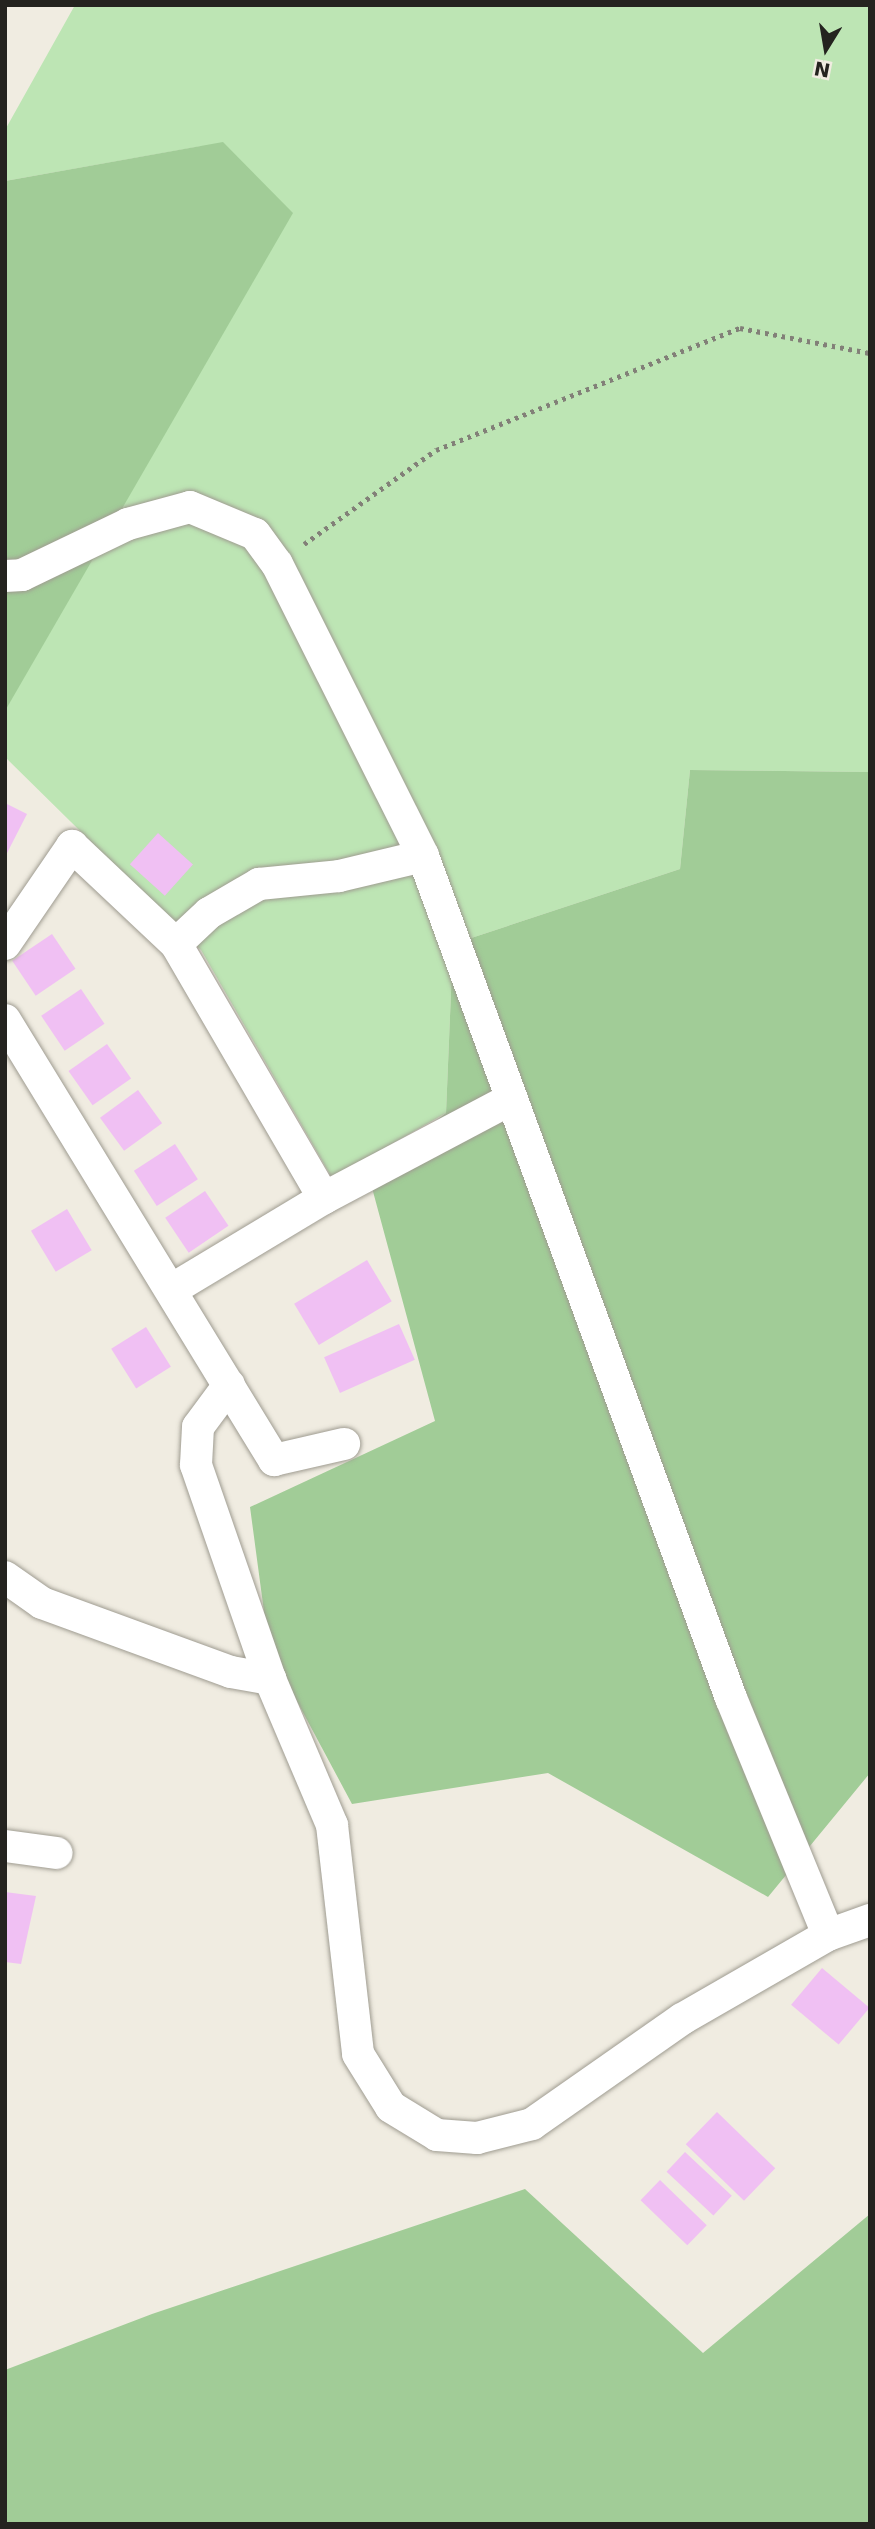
<!DOCTYPE html>
<style>
body{margin:0}
#map{position:relative;width:875px;height:2529px;overflow:hidden;background:#f0ece1;font-family:"DejaVu Sans",sans-serif}
div>[style]{position:absolute}
[style*='--x']{left:calc(var(--x)*1px);top:calc(var(--y)*1px);width:calc(var(--w)*1px);rotate:calc(var(--a)*1deg)}
.green>*{inset:0;background:#bde5b4}
.forest>*{inset:0;background:#a1cc97}
.building>*{inset:0;background:#f0c0f3;transform-origin:0 0}
.path>*{height:4.5px;margin-top:-2.25px;transform-origin:0;background:repeating-linear-gradient(90deg,#828078 0 3.5px,transparent 0 8.5px)}
.roads{filter:drop-shadow(0 0 2px #9f9c91) drop-shadow(0 0 2px #9f9c91)}
.minor>*{height:32px;margin:-16px;padding:0 16px;transform-origin:16px;border-radius:16px;background:#fff}
span{translate:-50% -50%;white-space:nowrap;text-align:center;line-height:1.15;-webkit-text-stroke:5px #f0ece1;paint-order:stroke}
.frame{position:absolute;inset:0;border:7px solid #24231f;pointer-events:none}
.north{position:absolute;left:791px;top:14px;width:70px;height:70px;-webkit-text-stroke:5px #f0ece1;paint-order:stroke;rotate:191deg;font-size:19px;font-weight:700;line-height:28px;text-align:center;color:#24231f}
.north::after{content:'';display:block;margin:auto;width:24px;height:32px;background:#24231f;clip-path:polygon(50% 0,100% 100%,50% 72%,0 100%)}
</style>
<div id="map">
<div class="green">
<i style="clip-path:polygon(75px 5px,870px 5px,870px 772px,690px 770px,680px 869px,453px 944px,446px 1113px,332px 1178px,201px 950px,5px 757px,5px 711px,202px 146px,5px 181px,5px 130px)"></i>
</div>
<div class="forest">
<i style="clip-path:polygon(223px 142px,293px 213px,5px 711px,5px 181px)"></i>
<i style="clip-path:polygon(690px 770px,870px 772px,870px 1773px,768px 1897px,548px 1773px,352px 1804px,269px 1649px,250px 1507px,435px 1421px,368px 1173px,446px 1113px,453px 944px,680px 869px)"></i>
<i style="clip-path:polygon(525px 2189px,703px 2353px,870px 2214px,870px 2524px,5px 2524px,5px 2370px,152px 2314px)"></i>
</div>
<div class="building">
<i style="clip-path:polygon(5px 803px,27px 814px,5px 857px)"></i>
<i style="left:158px;top:833px;width:47px;height:42px;rotate:42deg"></i>
<i style="left:52px;top:934px;width:42px;height:48px;rotate:56deg"></i>
<i style="left:81px;top:989px;width:42px;height:48px;rotate:56deg"></i>
<i style="left:107px;top:1044px;width:42px;height:47px;rotate:55deg"></i>
<i style="left:138px;top:1090px;width:41px;height:47px;rotate:54deg"></i>
<i style="left:175px;top:1144px;width:42px;height:49px;rotate:57deg"></i>
<i style="left:205px;top:1191px;width:42px;height:48px;rotate:56deg"></i>
<i style="left:67px;top:1209px;width:48px;height:42px;rotate:59deg"></i>
<i style="left:367px;top:1260px;width:48px;height:85px;rotate:59deg"></i>
<i style="left:399px;top:1324px;width:39px;height:82px;rotate:66deg"></i>
<i style="left:146px;top:1327px;width:47px;height:41px;rotate:58deg"></i>
<i style="clip-path:polygon(5px 1892px,36px 1896px,21px 1964px,5px 1962px)"></i>
<i style="left:822px;top:1968px;width:62px;height:48px;rotate:40deg"></i>
<i style="left:717px;top:2112px;width:81px;height:45px;rotate:44deg"></i>
<i style="left:685px;top:2152px;width:64px;height:27px;rotate:43deg"></i>
<i style="left:660px;top:2180px;width:65px;height:28px;rotate:44deg"></i>
</div>
<div class="path">
<i style="--x:304;--y:544;--w:162;--a:-35.5"></i>
<i style="--x:436;--y:450;--w:328;--a:-21.9"></i>
<i style="--x:740;--y:328;--w:132;--a:10.9"></i>
</div>
<div class="roads">
<div class="minor">
<i style="--x:5;--y:576;--w:17;--a:-3"></i>
<i style="--x:22;--y:575;--w:118;--a:-25.7"></i>
<i style="--x:128;--y:524;--w:64;--a:-15.3"></i>
<i style="--x:190;--y:507;--w:70;--a:22.6"></i>
<i style="--x:255;--y:534;--w:37;--a:54"></i>
<i style="--x:277;--y:564;--w:326;--a:63.4"></i>
<i style="--x:423;--y:856;--w:897;--a:69.91"></i>
<i style="--x:731;--y:1698;--w:256;--a:67.7"></i>
<i style="--x:5;--y:944;--w:119;--a:-55.6"></i>
<i style="--x:72;--y:846;--w:143;--a:43.3"></i>
<i style="--x:176;--y:944;--w:294;--a:59.8"></i>
<i style="--x:324;--y:1198;--w:212;--a:-27.9"></i>
<i style="--x:176;--y:944;--w:45;--a:-43.2"></i>
<i style="--x:209;--y:913;--w:58;--a:-30.1"></i>
<i style="--x:259;--y:884;--w:80;--a:-5.7"></i>
<i style="--x:339;--y:876;--w:86;--a:-13.4"></i>
<i style="--x:5;--y:1020;--w:516;--a:58.56"></i>
<i style="--x:274;--y:1460;--w:72;--a:-12.9"></i>
<i style="--x:171;--y:1290;--w:179;--a:-31"></i>
<i style="--x:229;--y:1385;--w:52;--a:126.4"></i>
<i style="--x:198;--y:1427;--w:38;--a:93"></i>
<i style="--x:196;--y:1465;--w:226;--a:70.9"></i>
<i style="--x:5;--y:1577;--w:45;--a:35.1"></i>
<i style="--x:42;--y:1603;--w:201;--a:20.1"></i>
<i style="--x:231;--y:1672;--w:40;--a:10"></i>
<i style="--x:270;--y:1679;--w:159;--a:67"></i>
<i style="--x:332;--y:1825;--w:230;--a:83.5"></i>
<i style="--x:358;--y:2054;--w:62;--a:58.1"></i>
<i style="--x:391;--y:2107;--w:54;--a:31.3"></i>
<i style="--x:437;--y:2135;--w:40;--a:4.3"></i>
<i style="--x:477;--y:2138;--w:57;--a:-14.3"></i>
<i style="--x:532;--y:2124;--w:183;--a:-35"></i>
<i style="--x:682;--y:2019;--w:168;--a:-29.9"></i>
<i style="--x:828;--y:1935;--w:45;--a:-19.7"></i>
<i style="--x:5;--y:1846;--w:52;--a:7.7"></i>
</div>
</div>
<div class="frame"></div>
<div class="north">N</div>
</div>
